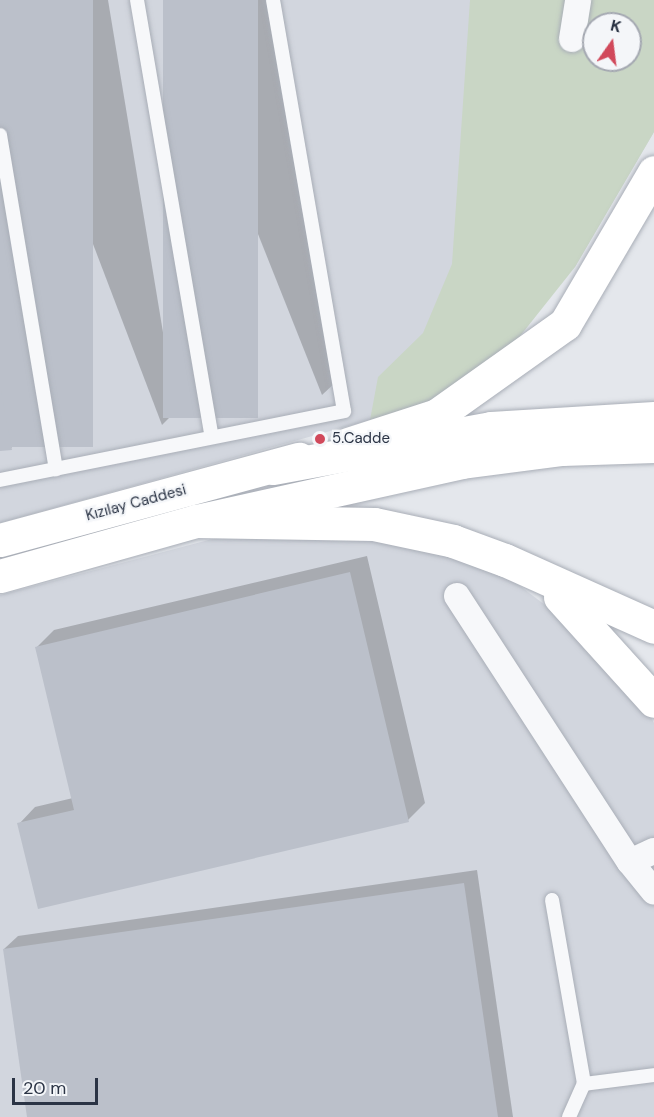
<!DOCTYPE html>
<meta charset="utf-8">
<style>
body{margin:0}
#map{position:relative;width:654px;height:1117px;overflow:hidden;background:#e4e7ec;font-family:"DM Sans",sans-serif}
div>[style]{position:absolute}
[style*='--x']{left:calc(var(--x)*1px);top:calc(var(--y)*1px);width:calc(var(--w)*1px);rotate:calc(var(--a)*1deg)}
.built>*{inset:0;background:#d2d6de}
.green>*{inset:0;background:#c9d6c5}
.shadow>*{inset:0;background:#0003}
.building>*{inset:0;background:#bbc0ca;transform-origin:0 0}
.roads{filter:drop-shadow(0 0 2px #a9aeb7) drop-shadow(0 0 2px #a9aeb7)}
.lane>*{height:14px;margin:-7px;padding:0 7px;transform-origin:7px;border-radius:7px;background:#f7f8fa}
.street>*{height:26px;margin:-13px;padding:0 13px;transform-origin:13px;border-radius:13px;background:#f7f8fa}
.primary>*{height:33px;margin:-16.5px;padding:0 16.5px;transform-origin:16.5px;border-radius:16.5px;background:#fff}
.highway>*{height:33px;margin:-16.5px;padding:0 16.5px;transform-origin:16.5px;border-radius:16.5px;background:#fff}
.dots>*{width:16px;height:16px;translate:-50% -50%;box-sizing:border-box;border:3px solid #f4f6f9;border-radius:50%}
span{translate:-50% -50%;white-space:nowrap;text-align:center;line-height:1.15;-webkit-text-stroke:4.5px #f4f6f9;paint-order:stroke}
.poi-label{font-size:15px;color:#2b3445}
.left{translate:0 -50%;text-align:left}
.street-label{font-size:15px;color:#2b3445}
.north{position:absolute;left:582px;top:12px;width:60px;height:60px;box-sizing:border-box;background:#f4f6f9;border:2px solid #a4a8b1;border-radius:50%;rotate:14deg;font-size:16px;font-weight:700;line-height:24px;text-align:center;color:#2b3445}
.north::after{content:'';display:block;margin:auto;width:21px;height:27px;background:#d1495b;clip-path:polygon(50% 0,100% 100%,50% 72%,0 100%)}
.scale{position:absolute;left:12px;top:1078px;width:86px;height:27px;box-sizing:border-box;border:3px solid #2b3445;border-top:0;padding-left:8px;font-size:18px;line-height:21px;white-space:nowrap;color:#2b3445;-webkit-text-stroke:4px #f4f6f9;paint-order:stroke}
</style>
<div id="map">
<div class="built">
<i style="clip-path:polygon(evenodd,0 0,654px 0,654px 132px,575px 267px,370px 420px,0 523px,0 0,594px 24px,630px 24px,630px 60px,594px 60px,594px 24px)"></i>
<i style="clip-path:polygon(265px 525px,397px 538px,508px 577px,626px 666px,654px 723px,654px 1117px,0 1117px,0 595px)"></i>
</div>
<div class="green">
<i style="clip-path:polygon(evenodd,470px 0,654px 0,654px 132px,575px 267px,493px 370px,441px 402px,370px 420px,378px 377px,423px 333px,452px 264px,470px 0,594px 24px,630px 24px,630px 60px,594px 60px,594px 24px)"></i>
</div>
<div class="shadow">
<i style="clip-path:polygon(0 0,108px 0,176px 411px,162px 425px)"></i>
<i style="clip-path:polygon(165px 0,273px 0,336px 382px,322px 395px)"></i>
<i style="clip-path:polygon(0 284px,25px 435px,11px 448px,0 450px)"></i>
<i style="clip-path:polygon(367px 556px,425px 803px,408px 820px,19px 824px,35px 807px,73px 798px,37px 647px,54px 630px)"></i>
<i style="clip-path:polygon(477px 870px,513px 1117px,28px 1117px,4px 949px,18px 936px)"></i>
</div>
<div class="building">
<i style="left:0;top:0;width:93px;height:447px"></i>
<i style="left:163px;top:0;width:95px;height:418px"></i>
<i style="clip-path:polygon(0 385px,12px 450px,0 451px)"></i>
<i style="clip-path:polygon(350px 572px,409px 822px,38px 909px,17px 823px,74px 810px,35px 647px)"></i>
<i style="clip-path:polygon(464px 883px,498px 1117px,27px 1117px,3px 949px)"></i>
</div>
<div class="roads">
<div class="lane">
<i style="--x:137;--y:0;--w:443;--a:80.3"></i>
<i style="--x:0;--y:135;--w:339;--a:80.5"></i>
<i style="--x:0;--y:480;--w:351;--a:-11.3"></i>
<i style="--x:344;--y:411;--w:417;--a:-99.8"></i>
<i style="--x:552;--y:900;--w:187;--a:80.1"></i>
<i style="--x:569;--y:1117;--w:36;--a:-66"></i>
<i style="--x:584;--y:1084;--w:71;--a:-7.3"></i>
</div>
<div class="street">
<i style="--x:572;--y:39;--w:39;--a:-81"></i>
<i style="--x:457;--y:596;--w:317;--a:57"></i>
<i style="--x:630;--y:862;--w:26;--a:-25"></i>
<i style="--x:630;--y:862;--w:38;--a:51"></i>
</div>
<div class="primary">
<i style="--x:348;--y:444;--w:94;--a:-18"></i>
<i style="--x:437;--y:415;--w:157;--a:-35.4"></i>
<i style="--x:565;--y:324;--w:176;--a:-59.6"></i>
<i style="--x:0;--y:540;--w:310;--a:-15.2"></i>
<i style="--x:0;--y:576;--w:204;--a:-15.7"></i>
<i style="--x:196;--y:521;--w:178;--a:1"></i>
<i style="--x:374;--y:524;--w:81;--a:12.1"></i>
<i style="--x:453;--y:541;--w:55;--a:20.1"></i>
<i style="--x:505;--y:560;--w:163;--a:24.2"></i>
<i style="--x:560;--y:597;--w:140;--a:47.9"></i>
</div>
<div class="highway">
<i style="--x:273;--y:468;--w:222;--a:-10.4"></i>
<i style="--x:491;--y:428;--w:163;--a:-3.5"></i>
<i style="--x:196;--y:521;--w:272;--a:-12.5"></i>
<i style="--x:462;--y:462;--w:101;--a:-7.4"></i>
<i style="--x:562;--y:449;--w:92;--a:-1.9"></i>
</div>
</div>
<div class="dots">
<i style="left:320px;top:439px;background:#d1495b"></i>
</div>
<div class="poi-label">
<span class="left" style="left:332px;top:439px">5.Cadde</span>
</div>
<div class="street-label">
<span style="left:136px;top:503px;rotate:-15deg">Kızılay Caddesi</span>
</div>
<div class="north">K</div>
<div class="scale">20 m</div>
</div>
